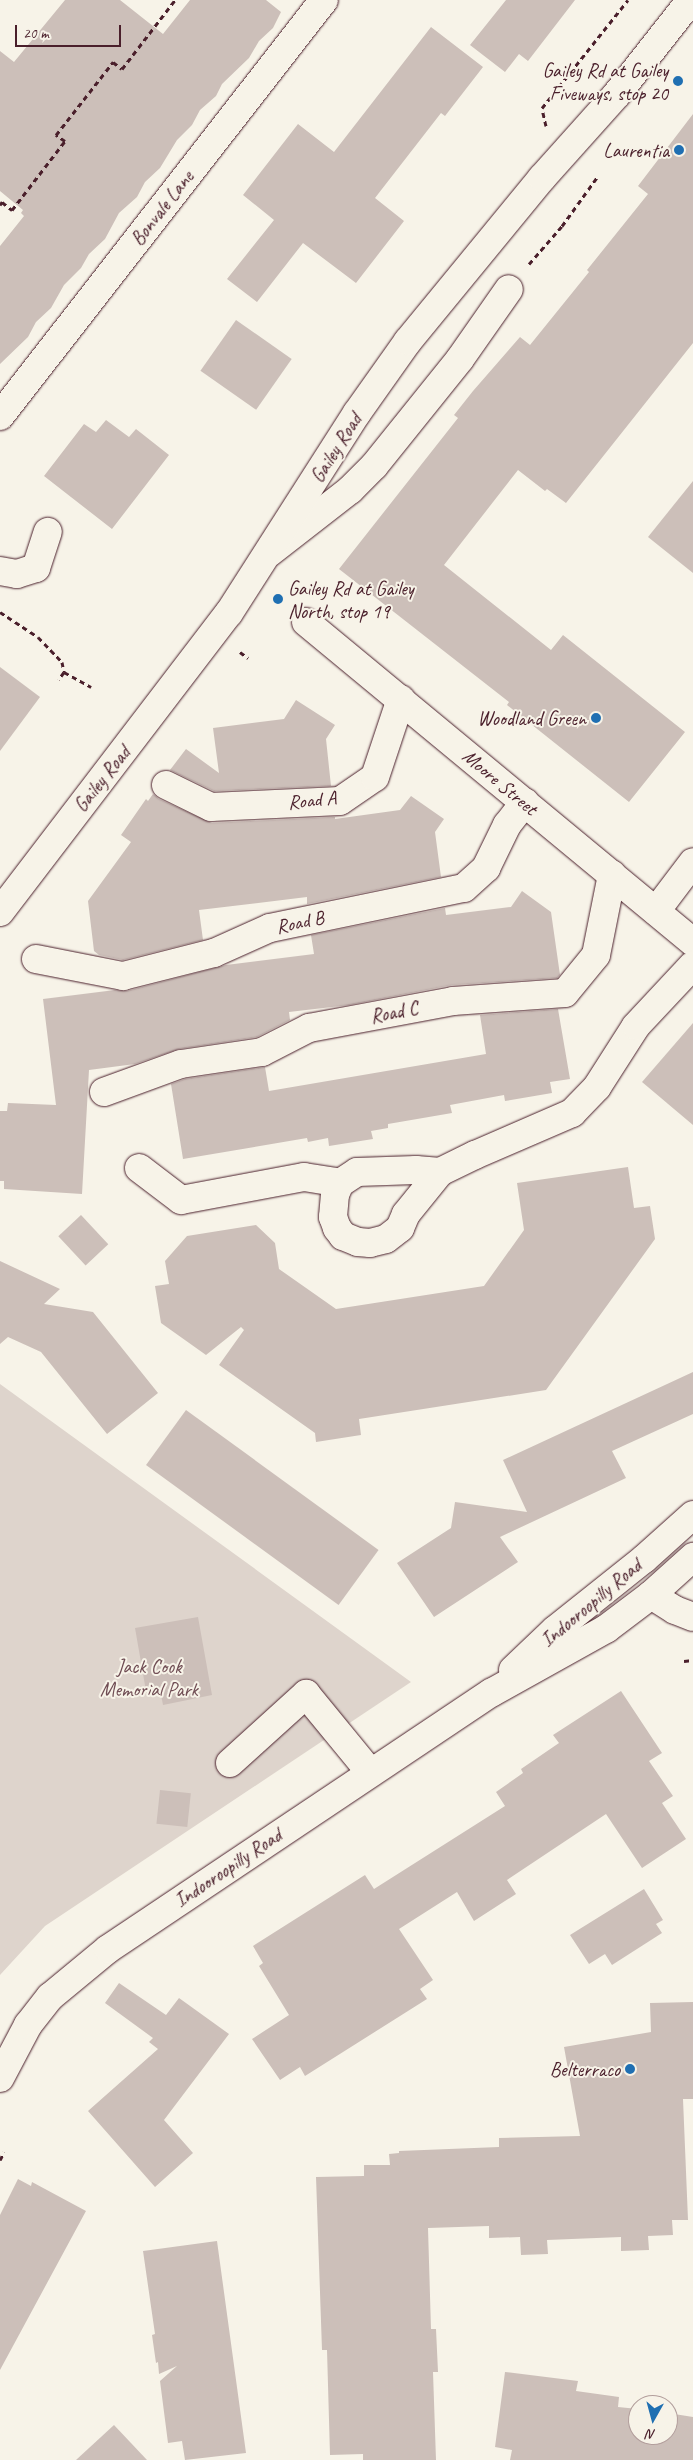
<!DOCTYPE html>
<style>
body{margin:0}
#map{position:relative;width:693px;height:2460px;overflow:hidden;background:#f7f3e8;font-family:Caveat,sans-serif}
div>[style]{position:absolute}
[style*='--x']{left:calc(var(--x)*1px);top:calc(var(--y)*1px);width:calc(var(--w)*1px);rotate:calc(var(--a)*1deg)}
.green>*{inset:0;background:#ded4cc}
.building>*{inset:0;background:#ccbfb9;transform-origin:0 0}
.path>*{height:3px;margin-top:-1.5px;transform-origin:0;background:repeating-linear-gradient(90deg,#4a1f2b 0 5px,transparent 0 9px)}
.roads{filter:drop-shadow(0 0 1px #4a1f2b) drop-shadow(0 0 1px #4a1f2b)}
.minor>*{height:28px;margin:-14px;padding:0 14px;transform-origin:14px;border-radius:14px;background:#f7f3e8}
.major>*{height:28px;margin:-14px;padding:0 14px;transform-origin:14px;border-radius:14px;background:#f7f3e8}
.dots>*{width:14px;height:14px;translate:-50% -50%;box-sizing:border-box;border:2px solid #f7f3e8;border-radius:50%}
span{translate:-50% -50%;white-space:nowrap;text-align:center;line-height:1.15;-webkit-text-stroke:4px #f7f3e8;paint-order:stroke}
.poi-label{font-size:20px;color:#4a1f2b}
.right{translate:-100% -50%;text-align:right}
.left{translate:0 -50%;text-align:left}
.street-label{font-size:20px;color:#4a1f2b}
.park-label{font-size:20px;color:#6f4c53}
.north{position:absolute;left:628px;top:2395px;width:50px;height:50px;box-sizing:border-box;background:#f7f3e8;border:1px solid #b29e9c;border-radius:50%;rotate:187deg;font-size:14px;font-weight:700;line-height:20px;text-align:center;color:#4a1f2b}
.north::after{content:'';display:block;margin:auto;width:18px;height:22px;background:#1f6fb2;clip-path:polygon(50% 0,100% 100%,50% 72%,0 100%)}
.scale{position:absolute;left:15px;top:25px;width:106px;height:22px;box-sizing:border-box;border:2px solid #4a1f2b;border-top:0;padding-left:6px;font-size:15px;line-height:18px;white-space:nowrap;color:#4a1f2b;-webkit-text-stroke:4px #f7f3e8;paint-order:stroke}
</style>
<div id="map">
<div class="green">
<i style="clip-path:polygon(0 1384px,411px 1682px,45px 1926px,0 1975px)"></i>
</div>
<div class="building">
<i style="clip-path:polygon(65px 0,120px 0,163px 34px,190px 0,266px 0,281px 12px,273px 28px,259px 41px,249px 58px,222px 84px,216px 96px,200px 110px,192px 125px,177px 140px,160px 168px,145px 182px,137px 197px,119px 213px,105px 239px,89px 254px,81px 268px,64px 285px,51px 308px,36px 322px,28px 337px,0 364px,0 246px,24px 216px,21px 213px,23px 210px,0 191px,0 51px,14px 62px)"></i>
<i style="clip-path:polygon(506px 0,575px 0,528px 61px,519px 54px,505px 72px,470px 45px)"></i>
<i style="clip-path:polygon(431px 27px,483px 67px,445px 116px,441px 113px,375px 198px,404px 221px,356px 283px,303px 243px,257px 302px,227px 279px,274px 220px,243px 195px,298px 124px,334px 152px)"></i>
<i style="clip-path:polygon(693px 114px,693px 343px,566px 503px,547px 489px,545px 491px,518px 470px,444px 565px,551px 650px,563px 635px,685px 732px,629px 802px,507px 705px,509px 702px,339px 569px,458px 418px,454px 415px,473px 391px,520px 337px,530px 345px,589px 272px,587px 270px,648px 194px,638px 186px)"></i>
<i style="left:236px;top:320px;width:68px;height:62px;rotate:35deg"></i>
<i style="clip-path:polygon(106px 420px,129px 437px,136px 429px,169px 455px,112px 529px,44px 476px,84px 424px,96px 432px)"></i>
<i style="clip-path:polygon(693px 481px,693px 573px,648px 537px)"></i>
<i style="clip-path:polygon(0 667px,40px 697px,0 751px)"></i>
<i style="clip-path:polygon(296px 700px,335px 725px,326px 739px,331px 786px,214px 791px,170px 770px,186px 749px,219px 773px,213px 728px,284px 719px)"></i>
<i style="clip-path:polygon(153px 794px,159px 799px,212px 823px,335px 817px,335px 819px,400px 810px,411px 796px,444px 819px,435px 832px,441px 877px,307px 904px,307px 897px,199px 910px,203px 940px,123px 960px,99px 955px,94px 951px,88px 901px,131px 842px,121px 835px,146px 799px,148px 801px)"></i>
<i style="clip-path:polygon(522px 891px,551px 912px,560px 975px,557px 978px,452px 985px,349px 1005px,289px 1012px,290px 1020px,257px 1037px,179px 1049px,135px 1064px,89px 1070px,82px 1194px,4px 1189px,4px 1181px,0 1181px,0 1111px,7px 1111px,8px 1103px,56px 1105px,43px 999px,115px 990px,127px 991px,226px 965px,314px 954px,311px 935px,445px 908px,446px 915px,511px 907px)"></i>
<i style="clip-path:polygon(558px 1009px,570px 1079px,550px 1082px,552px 1093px,505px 1101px,504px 1095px,450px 1105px,452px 1113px,388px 1124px,388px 1128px,371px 1131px,373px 1139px,329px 1146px,328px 1138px,308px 1142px,307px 1138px,183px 1159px,171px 1084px,185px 1079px,265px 1067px,269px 1091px,486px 1054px,480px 1015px)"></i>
<i style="clip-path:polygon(693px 1023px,693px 1125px,642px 1082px)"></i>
<i style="clip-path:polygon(628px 1167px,634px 1208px,650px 1206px,655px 1239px,546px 1390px,359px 1419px,361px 1435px,316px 1442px,315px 1433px,219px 1365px,244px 1330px,241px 1327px,206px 1355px,161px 1323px,155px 1286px,169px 1284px,165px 1261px,187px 1236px,256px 1225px,275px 1243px,279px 1269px,336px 1309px,484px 1286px,524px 1230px,517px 1183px)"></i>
<i style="left:81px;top:1215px;width:40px;height:31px;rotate:47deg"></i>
<i style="clip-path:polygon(0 1261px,60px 1289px,44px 1304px,93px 1312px,158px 1393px,107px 1434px,41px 1352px,8px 1337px,0 1344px)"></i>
<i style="clip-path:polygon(693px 1372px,693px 1414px,612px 1451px,626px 1478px,500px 1537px,518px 1562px,434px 1617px,397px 1563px,451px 1528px,455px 1502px,527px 1512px,503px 1460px)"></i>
<i style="left:186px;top:1410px;width:238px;height:68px;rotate:36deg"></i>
<i style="clip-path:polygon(198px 1617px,212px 1695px,163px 1705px,160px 1689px,146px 1691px,135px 1628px)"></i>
<i style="clip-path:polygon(621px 1691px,662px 1753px,649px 1761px,673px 1796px,662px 1803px,686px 1839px,642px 1868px,606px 1814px,507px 1880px,516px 1894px,474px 1921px,457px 1892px,399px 1929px,433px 1980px,420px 1989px,427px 1999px,305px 2076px,300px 2067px,280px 2080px,252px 2039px,289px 2015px,259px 1966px,263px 1963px,253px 1946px,365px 1875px,374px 1889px,505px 1806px,496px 1792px,523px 1773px,521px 1769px,559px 1743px,553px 1735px)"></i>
<i style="left:160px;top:1790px;width:31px;height:34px;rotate:6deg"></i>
<i style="clip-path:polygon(644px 1889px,663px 1920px,656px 1924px,662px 1933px,612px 1965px,605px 1954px,589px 1964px,570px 1935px)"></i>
<i style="clip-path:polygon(119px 1983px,166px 2015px,179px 1998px,229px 2034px,164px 2120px,193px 2153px,155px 2187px,88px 2111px,158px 2049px,149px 2042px,153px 2038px,105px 2003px)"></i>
<i style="clip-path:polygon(693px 2002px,693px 2099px,683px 2099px,688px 2220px,672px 2220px,673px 2235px,648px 2236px,649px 2250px,621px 2251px,621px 2237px,547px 2240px,548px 2254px,521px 2255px,520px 2237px,489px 2238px,489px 2226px,428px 2228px,431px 2329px,436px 2329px,438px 2372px,433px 2372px,436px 2460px,363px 2460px,363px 2454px,330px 2455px,327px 2350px,322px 2350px,316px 2177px,364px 2176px,364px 2165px,390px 2165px,389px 2154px,399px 2153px,399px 2151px,499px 2147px,499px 2138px,580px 2136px,564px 2047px,651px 2032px,650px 2003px)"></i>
<i style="clip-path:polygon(18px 2179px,31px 2186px,32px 2182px,86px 2211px,0 2370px,0 2215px)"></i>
<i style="clip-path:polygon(217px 2241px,246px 2453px,185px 2460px,182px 2441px,168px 2443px,160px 2381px,177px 2366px,159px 2374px,158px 2362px,156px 2363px,152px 2335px,155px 2334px,143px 2251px)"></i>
<i style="clip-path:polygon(505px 2372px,578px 2381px,576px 2391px,619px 2397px,618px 2407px,638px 2409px,638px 2435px,668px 2435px,668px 2413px,693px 2417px,693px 2460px,510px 2460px,512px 2450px,495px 2447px)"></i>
<i style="clip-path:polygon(114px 2425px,147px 2460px,76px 2460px)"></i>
</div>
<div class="path">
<i style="--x:546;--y:126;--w:18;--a:-103"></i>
<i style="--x:542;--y:108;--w:138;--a:-51.5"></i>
<i style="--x:0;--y:205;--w:4;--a:-56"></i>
<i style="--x:2;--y:202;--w:13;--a:39"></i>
<i style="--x:12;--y:210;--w:87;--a:-52.5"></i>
<i style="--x:65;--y:141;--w:11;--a:-146"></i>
<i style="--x:56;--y:135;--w:93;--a:-52"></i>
<i style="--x:113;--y:62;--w:11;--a:38"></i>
<i style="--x:122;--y:69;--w:87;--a:-52.5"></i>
<i style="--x:529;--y:264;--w:50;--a:-49"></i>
<i style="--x:562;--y:226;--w:62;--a:-54.2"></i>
<i style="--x:0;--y:612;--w:45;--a:33.3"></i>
<i style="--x:38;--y:637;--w:35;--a:46"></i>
<i style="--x:62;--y:662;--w:10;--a:79"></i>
<i style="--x:64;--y:672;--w:9;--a:126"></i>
<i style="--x:240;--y:652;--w:10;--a:37"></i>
<i style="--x:64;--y:672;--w:31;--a:29"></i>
<i style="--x:684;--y:1661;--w:9;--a:-6"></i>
<i style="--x:0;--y:2160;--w:9;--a:-63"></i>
</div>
<div class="roads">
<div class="minor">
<i style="--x:0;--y:416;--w:527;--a:-52.09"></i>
<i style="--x:269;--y:553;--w:103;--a:-37.9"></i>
<i style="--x:350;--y:490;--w:34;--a:-45"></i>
<i style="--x:374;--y:466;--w:137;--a:-51.2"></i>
<i style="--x:460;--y:359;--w:85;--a:-55"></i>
<i style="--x:0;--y:571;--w:17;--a:10"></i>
<i style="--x:17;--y:574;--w:20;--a:-18"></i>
<i style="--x:36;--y:568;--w:38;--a:-72"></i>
<i style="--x:306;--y:622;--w:502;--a:39.59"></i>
<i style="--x:166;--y:785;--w:50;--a:26.1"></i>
<i style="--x:211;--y:807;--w:129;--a:-2.7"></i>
<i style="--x:340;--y:801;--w:42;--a:-34.4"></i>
<i style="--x:375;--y:777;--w:82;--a:-71.6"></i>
<i style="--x:656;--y:911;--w:61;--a:-52.9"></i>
<i style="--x:36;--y:959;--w:89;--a:11.1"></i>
<i style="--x:123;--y:976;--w:94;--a:-14.2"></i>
<i style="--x:214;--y:953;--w:61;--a:-24.1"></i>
<i style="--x:270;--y:928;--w:198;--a:-11.7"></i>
<i style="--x:464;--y:888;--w:30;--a:-42"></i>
<i style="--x:486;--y:868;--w:48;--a:-64"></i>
<i style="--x:507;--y:825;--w:29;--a:-52"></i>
<i style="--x:104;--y:1092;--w:82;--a:-20"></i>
<i style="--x:181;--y:1064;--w:82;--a:-8.4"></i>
<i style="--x:262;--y:1052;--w:53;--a:-27.1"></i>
<i style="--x:309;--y:1028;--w:147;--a:-10.6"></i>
<i style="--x:453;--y:1001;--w:112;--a:-4.1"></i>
<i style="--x:565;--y:993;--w:49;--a:-50.8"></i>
<i style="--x:596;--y:955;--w:82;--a:-78.7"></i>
<i style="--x:139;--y:1168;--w:53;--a:37.3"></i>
<i style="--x:181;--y:1200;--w:125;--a:-10.6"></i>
<i style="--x:304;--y:1177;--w:36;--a:9"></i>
<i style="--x:440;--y:1172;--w:24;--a:-175"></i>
<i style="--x:416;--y:1170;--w:59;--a:178.1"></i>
<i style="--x:357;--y:1172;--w:20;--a:147"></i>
<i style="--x:340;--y:1183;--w:12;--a:114"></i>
<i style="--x:335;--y:1194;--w:23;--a:95"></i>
<i style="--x:333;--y:1217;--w:12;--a:70"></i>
<i style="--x:337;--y:1228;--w:10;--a:53"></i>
<i style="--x:343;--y:1236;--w:16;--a:22"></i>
<i style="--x:358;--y:1242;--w:12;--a:5"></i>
<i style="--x:370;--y:1243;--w:16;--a:-14"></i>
<i style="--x:386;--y:1239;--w:18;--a:-38"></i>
<i style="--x:400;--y:1228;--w:15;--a:-67"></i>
<i style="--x:406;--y:1214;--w:54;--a:-51"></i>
<i style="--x:440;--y:1172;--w:39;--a:-26"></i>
<i style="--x:475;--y:1155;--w:106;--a:-23.4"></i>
<i style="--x:572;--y:1113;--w:36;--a:-46"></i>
<i style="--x:597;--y:1087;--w:72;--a:-57.4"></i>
<i style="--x:636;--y:1026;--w:83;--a:-46.9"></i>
<i style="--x:651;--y:1595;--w:28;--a:32"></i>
<i style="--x:675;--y:1610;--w:19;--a:21"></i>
<i style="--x:513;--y:1670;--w:58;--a:-43.6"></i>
<i style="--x:555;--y:1630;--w:114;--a:-38.6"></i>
<i style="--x:644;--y:1559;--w:66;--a:-41.9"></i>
<i style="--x:230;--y:1763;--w:103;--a:-42.2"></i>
<i style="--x:306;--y:1694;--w:101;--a:50.6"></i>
<i style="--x:0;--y:2078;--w:60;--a:-62.2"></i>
<i style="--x:28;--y:2025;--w:36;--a:-52"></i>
<i style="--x:50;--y:1997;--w:75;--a:-39.6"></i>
<i style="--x:108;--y:1949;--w:461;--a:-33.8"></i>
<i style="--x:491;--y:1693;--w:132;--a:-29.1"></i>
<i style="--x:606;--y:1629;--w:56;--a:-37.1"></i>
<i style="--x:651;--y:1595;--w:57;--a:-42.1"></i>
</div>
<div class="major">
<i style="--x:0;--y:912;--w:377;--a:-52.6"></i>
<i style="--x:229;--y:613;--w:237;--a:-57.4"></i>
<i style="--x:357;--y:413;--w:88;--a:-54.7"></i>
<i style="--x:408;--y:341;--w:211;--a:-50.6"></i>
<i style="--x:542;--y:178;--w:113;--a:-48.2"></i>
<i style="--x:617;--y:94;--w:120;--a:-51.8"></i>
</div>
</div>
<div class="dots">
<i style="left:678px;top:81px;background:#1f6fb2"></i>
<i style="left:679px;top:150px;background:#1f6fb2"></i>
<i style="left:278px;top:599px;background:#1f6fb2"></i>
<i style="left:596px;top:718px;background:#1f6fb2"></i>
<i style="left:630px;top:2069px;background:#1f6fb2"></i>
</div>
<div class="poi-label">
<span class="right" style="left:668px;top:82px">Gailey Rd at Gailey<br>Fiveways, stop 20</span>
<span class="right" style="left:669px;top:150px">Laurentia</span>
<span class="left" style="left:288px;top:600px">Gailey Rd at Gailey<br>North, stop 19</span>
<span class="right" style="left:586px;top:718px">Woodland Green</span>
<span class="right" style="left:620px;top:2069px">Belterraco</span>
</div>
<div class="street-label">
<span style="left:162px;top:208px;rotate:-52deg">Bonvale Lane</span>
<span style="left:336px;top:448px;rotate:-58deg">Gailey Road</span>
<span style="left:102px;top:779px;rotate:-52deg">Gailey Road</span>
<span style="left:500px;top:782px;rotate:40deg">Moore Street</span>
<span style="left:312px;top:800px;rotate:-6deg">Road A</span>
<span style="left:300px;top:922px;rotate:-12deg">Road B</span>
<span style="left:394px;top:1012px;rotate:-11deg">Road C</span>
<span style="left:591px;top:1603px;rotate:-40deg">Indooroopilly Road</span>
<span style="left:228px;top:1868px;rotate:-34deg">Indooroopilly Road</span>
</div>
<div class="park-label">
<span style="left:149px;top:1678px">Jack Cook<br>Memorial Park</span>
</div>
<div class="north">N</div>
<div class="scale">20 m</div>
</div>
